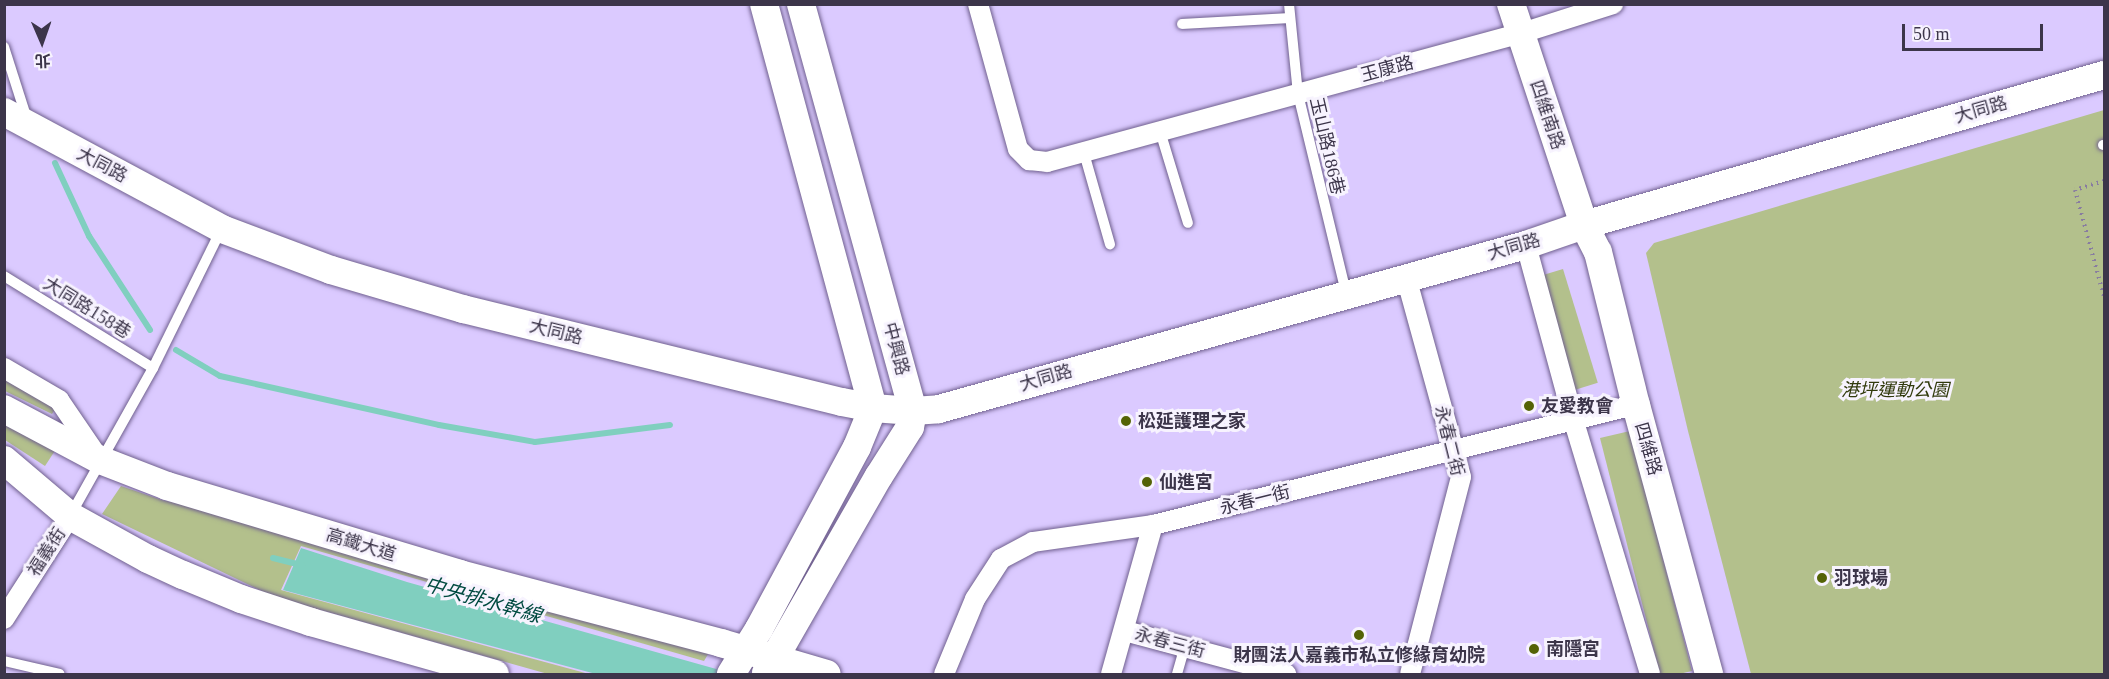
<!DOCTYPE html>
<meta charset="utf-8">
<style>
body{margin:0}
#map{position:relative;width:2109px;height:679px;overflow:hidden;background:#dbcaff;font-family:"Times New Roman","Noto Sans TC",serif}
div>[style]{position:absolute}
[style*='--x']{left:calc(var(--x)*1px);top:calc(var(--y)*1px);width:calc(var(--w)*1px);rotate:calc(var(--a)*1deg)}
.green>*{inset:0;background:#b3c08c;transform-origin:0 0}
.water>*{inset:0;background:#80cfbf}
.stream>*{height:6px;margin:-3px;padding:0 3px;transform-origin:3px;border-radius:3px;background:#80cfbf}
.path>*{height:4px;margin-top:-2px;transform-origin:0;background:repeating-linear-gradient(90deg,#887ca0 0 1.5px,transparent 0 6px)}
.roads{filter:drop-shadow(0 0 2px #70608f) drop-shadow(0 0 2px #70608f)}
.lane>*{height:10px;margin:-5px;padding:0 5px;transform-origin:5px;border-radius:5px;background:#fff}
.street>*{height:20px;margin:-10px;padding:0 10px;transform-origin:10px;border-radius:10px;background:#fff}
.secondary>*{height:28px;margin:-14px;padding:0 14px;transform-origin:14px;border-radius:14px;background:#fff}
.dots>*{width:16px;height:16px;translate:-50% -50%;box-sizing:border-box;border:3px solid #f7f3fe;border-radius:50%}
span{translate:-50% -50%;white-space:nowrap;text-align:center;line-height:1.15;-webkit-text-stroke:6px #f7f3fe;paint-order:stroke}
.street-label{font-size:18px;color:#3c354a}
.park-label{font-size:18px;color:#313a0c;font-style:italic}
.poi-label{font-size:18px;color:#3c354a;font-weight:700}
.left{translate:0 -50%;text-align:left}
.water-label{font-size:20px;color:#004a40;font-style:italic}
.frame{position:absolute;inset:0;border:6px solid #3c354a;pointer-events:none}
.north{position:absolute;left:12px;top:12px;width:60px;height:60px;-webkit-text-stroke:4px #f7f3fe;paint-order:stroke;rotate:178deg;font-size:16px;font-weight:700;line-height:24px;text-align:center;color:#3c354a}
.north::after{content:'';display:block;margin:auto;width:21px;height:27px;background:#3c354a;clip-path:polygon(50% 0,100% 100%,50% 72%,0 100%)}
.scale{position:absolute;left:1902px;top:24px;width:141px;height:27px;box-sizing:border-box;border:3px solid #3c354a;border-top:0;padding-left:8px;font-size:18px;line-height:21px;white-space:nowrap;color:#3c354a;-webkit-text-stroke:4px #f7f3fe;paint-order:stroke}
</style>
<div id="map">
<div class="green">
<i style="clip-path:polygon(2104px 110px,2104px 674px,1751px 674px,1688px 431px,1646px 253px,1654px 243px)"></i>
<i style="left:1563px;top:269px;width:119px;height:26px;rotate:73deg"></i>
<i style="clip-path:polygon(4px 375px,57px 406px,52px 414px,5px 391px)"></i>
<i style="clip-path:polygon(4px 414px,60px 443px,45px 466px,5px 440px)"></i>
<i style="clip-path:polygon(1630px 431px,1692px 671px,1679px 674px,1660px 674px,1600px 438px)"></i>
<i style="clip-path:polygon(121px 486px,162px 500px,229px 514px,710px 651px,704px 661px,301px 546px,281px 590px,589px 674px,548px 674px,274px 597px,102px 514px)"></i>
</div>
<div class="water">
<i style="clip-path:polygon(301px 548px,407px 582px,734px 674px,596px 674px,283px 590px)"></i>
</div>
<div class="stream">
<i style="--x:55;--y:163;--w:81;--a:65"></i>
<i style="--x:89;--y:236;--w:112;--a:57"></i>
<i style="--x:176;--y:350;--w:51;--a:30.6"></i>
<i style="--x:220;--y:376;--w:224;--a:12.6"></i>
<i style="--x:439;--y:425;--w:97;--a:10"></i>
<i style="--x:535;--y:442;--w:136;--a:-7.2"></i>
<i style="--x:273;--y:558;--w:30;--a:14"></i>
</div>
<div class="path">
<i style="--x:2104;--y:181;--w:30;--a:163"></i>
<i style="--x:2075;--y:190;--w:111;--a:74.8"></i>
</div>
<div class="roads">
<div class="lane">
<i style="--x:1289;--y:4;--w:90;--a:84.3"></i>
<i style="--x:1298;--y:94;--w:205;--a:76.4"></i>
<i style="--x:1182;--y:24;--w:108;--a:-3.2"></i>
<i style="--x:4;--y:47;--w:76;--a:72.3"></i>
<i style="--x:1160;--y:131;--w:96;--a:73.1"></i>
<i style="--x:2103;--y:145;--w:1;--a:0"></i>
<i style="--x:1084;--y:153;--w:95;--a:74.1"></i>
<i style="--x:4;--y:276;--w:175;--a:31.7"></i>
<i style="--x:70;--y:516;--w:170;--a:-60.7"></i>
<i style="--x:153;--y:368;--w:154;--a:-63.8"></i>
<i style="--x:4;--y:661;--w:57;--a:13.1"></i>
<i style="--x:1177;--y:674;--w:19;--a:-74"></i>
<i style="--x:1182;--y:656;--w:10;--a:-101"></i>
</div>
<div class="street">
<i style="--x:978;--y:4;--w:150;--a:74.6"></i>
<i style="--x:1018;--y:149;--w:16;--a:45"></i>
<i style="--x:1029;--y:160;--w:18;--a:6"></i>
<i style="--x:1047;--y:162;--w:489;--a:-15.2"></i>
<i style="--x:1519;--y:34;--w:99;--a:-17.7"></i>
<i style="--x:1526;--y:245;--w:183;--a:74.8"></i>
<i style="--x:1574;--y:422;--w:263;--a:73.2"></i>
<i style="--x:1406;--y:277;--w:207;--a:74.6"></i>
<i style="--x:1461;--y:477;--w:203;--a:104.5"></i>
<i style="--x:4;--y:368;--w:64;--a:30.2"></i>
<i style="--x:59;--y:400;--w:68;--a:55.8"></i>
<i style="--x:4;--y:619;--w:122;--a:-57.3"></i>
<i style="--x:1125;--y:631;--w:167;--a:15"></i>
<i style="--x:944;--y:674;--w:81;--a:-67.5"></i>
<i style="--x:975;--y:599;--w:48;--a:-57"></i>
<i style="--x:1001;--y:559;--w:36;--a:-28"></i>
<i style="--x:1033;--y:542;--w:121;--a:-8.1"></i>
<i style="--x:1153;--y:525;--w:498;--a:-14"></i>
<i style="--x:1111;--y:674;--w:155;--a:-74.3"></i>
</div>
<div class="secondary">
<i style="--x:1511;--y:4;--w:233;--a:71.7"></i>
<i style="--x:1584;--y:225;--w:30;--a:63"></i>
<i style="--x:1598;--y:252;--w:158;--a:76.1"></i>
<i style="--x:1636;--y:405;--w:279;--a:74.8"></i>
<i style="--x:4;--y:112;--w:247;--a:28.2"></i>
<i style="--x:222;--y:229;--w:116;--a:20.6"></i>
<i style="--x:331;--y:270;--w:138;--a:16.5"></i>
<i style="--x:463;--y:309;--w:390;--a:13.8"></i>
<i style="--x:842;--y:402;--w:32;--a:11"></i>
<i style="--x:873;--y:408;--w:40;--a:4.3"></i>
<i style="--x:913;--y:411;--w:26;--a:-4"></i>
<i style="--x:939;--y:409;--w:609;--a:-15.61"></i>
<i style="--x:1526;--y:245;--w:61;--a:-19"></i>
<i style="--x:1584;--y:225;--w:541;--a:-16.09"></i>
<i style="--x:4;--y:409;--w:109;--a:28"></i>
<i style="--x:100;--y:460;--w:72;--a:21.2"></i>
<i style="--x:167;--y:486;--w:306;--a:16.7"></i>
<i style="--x:460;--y:574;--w:270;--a:14.8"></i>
<i style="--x:721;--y:643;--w:110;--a:16.3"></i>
<i style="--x:4;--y:460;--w:87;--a:40.3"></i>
<i style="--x:70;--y:516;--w:89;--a:28.9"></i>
<i style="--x:148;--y:559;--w:38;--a:25"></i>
<i style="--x:183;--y:575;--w:63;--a:22.5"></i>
<i style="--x:241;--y:599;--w:74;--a:18.2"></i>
<i style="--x:311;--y:622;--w:191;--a:15.8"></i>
<i style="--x:766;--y:673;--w:227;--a:-60.2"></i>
<i style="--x:879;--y:476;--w:58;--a:-57.7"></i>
<i style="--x:910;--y:427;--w:16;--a:-79"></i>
<i style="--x:913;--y:411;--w:422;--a:-105.4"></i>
<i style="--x:731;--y:674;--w:53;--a:-58.1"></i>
<i style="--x:759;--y:629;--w:207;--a:-61.7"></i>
<i style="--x:857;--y:447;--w:42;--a:-67.7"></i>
<i style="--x:873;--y:408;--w:418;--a:-105.1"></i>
</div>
</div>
<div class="dots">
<i style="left:1529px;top:406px;background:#546307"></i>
<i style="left:1126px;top:421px;background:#546307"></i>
<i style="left:1147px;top:482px;background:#546307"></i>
<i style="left:1822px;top:578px;background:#546307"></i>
<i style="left:1359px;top:635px;background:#546307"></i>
<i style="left:1534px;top:649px;background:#546307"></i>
</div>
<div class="street-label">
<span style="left:1387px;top:69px;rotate:-15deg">玉康路</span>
<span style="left:1981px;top:110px;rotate:-16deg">大同路</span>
<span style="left:1547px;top:115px;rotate:71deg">四維南路</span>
<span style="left:1327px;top:146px;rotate:77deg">玉山路186巷</span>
<span style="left:102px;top:165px;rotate:28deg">大同路</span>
<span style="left:1514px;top:247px;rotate:-16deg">大同路</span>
<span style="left:87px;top:308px;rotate:32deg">大同路158巷</span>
<span style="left:556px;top:332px;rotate:14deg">大同路</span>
<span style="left:896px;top:349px;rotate:75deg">中興路</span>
<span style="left:1046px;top:378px;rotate:-16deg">大同路</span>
<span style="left:1449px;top:441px;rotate:76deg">永春二街</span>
<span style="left:1648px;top:449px;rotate:74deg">四維路</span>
<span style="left:1255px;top:500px;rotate:-14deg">永春一街</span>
<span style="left:361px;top:545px;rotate:17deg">高鐵大道</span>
<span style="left:47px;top:552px;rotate:-57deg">福義街</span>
<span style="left:1170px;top:643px;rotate:15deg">永春三街</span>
</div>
<div class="park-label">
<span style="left:1895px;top:390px">港坪運動公園</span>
</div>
<div class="poi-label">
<span class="left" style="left:1541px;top:406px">友愛教會</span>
<span class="left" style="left:1138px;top:421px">松延護理之家</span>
<span class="left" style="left:1159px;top:482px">仙進宮</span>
<span class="left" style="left:1834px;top:578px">羽球場</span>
<span class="left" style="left:1546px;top:649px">南隱宮</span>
<span style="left:1359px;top:655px">財團法人嘉義市私立修緣育幼院</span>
</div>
<div class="water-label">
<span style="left:483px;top:600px;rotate:16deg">中央排水幹線</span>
</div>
<div class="frame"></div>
<div class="north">北</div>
<div class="scale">50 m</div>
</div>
